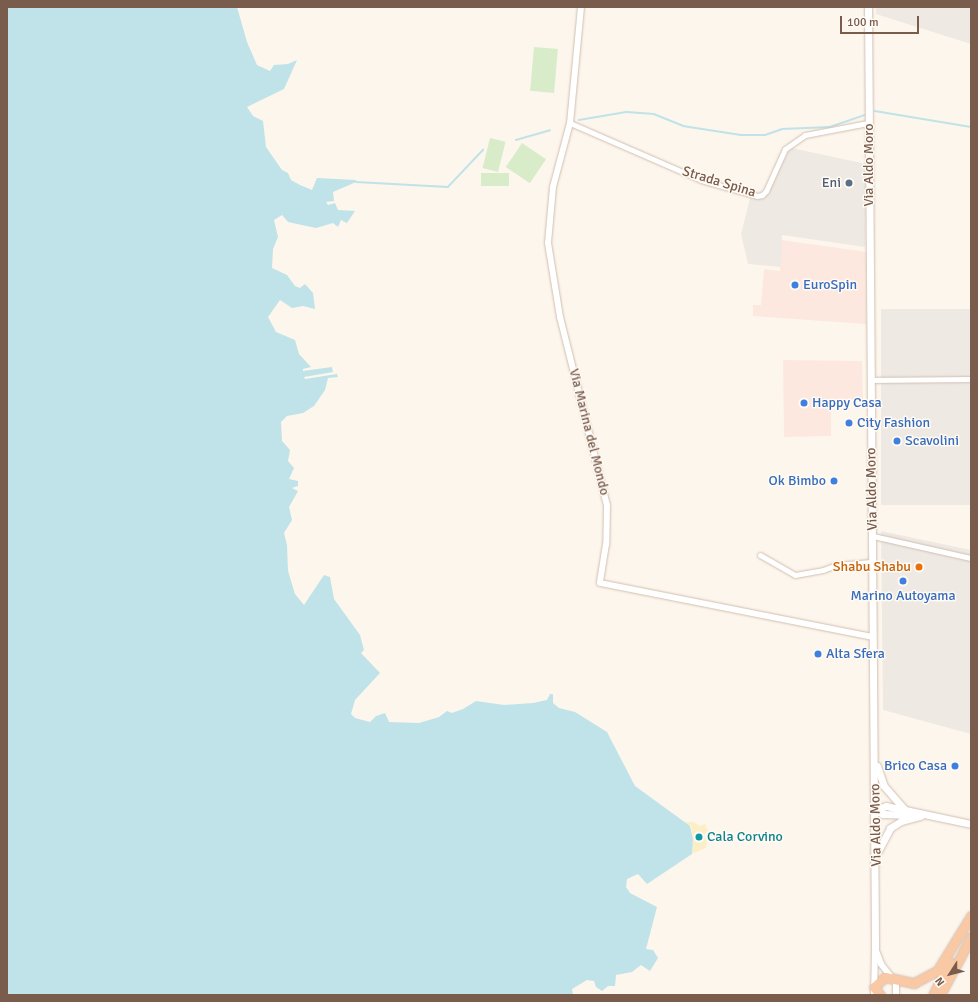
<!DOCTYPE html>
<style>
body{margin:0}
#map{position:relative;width:978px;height:1002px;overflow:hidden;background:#fdf6ec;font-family:Signika,sans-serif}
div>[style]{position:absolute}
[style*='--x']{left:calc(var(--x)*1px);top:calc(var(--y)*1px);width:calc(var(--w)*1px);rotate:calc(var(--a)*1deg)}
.commercial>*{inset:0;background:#fde8e0}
.industrial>*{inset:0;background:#efe9e4;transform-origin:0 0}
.green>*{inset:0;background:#d8ecc9;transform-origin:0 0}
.sand>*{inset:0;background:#fcefc7}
.water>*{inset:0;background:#bfe3e8}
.stream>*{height:1.5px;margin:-0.75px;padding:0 0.75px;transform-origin:0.75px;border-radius:0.75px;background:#bfe3e8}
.roads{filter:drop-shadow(0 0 1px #d1beb0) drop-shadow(0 0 1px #d1beb0)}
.minor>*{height:5px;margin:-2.5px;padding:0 2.5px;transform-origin:2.5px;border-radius:2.5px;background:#fff}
.tertiary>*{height:6px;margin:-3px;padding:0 3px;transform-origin:3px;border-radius:3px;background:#fff}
.secondary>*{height:7px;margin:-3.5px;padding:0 3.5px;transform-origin:3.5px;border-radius:3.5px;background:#fff}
.trunk>*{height:9px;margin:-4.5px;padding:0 4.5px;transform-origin:4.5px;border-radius:4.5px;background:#f9c8a4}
.dots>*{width:11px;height:11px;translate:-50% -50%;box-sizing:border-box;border:2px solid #fffaf3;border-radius:50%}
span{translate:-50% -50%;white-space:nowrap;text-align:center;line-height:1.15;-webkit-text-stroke:3px #fffaf3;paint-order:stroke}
.street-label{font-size:14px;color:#7a5c4d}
.service-label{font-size:14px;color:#4e5e75}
.right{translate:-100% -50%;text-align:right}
.shop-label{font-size:14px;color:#366cbe}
.left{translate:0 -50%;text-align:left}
.food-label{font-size:14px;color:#c56008}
.culture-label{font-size:14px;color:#0d838f}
.frame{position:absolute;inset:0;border:8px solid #7a5c4d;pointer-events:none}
.north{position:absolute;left:930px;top:954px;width:40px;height:40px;-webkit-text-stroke:3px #fffaf3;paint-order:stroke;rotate:234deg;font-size:11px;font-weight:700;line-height:16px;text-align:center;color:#7a5c4d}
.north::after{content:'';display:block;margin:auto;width:14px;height:18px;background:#7a5c4d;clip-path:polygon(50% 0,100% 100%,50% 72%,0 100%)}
.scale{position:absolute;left:840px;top:16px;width:79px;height:18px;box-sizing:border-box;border:2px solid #7a5c4d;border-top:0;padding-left:5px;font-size:12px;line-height:14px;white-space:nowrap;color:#7a5c4d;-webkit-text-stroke:3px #fffaf3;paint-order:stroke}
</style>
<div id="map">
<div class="commercial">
<i style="clip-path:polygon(781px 240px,867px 252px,866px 324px,753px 316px,753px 305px,761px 305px,764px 269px,780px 271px)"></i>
<i style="clip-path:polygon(783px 360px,862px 361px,863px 399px,831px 400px,831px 436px,784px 437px)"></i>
</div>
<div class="industrial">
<i style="clip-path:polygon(876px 7px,971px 7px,971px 44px,876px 14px)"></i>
<i style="clip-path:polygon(792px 148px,866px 164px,865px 247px,782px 235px,781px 267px,748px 264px,741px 234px,750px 198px,765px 198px,789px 150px)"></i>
<i style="left:881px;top:309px;width:90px;height:196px"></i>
<i style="clip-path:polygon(881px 531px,971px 550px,971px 734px,883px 710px)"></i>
</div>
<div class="green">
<i style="left:534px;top:47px;width:24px;height:44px;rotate:5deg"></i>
<i style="left:490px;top:138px;width:16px;height:31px;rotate:14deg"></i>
<i style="left:522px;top:143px;width:29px;height:29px;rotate:34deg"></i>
<i style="left:481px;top:173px;width:28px;height:13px"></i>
</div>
<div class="sand">
<i style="clip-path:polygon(684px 822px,693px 822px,700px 826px,705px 824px,708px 830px,704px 835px,707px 842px,706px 848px,692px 854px,693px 839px,691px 826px)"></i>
</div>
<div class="water">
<i style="clip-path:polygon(7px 7px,237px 7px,247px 42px,257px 65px,270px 71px,274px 65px,288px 64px,297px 60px,284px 89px,247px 107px,253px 116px,263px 121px,266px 147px,282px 170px,288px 173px,291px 180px,300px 185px,312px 190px,317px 178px,356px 180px,356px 182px,333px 192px,334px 201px,326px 202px,328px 205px,335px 203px,338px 210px,355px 211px,347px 223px,341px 220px,338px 227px,333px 223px,316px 228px,288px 222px,282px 215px,274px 220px,278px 237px,273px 249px,272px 268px,287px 275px,295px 286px,300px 288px,305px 284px,313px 293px,315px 309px,303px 306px,292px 308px,280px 300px,268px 317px,276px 332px,295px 340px,299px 354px,311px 367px,303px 369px,303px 371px,332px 367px,333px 372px,304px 377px,305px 379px,337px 374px,338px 377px,328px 378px,325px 390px,314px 406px,303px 413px,287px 416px,281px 422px,282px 441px,290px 450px,288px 461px,294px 468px,289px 479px,298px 481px,298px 486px,292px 488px,298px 491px,289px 507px,292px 520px,284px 533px,287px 545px,288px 571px,295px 594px,304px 605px,324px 575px,330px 577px,334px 599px,360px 635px,364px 650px,361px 653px,380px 673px,355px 700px,351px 714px,355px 718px,370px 722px,376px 716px,385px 713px,389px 722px,419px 723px,439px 717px,447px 711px,452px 713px,463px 709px,476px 701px,504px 705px,533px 703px,547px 700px,550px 694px,553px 694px,553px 703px,559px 708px,575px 712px,607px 732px,635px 786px,690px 826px,693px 839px,692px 854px,647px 884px,638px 874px,627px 879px,626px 887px,630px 893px,657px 907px,646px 949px,653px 950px,658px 958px,650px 971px,641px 965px,632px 972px,616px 975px,615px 986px,608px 986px,602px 991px,596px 987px,594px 981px,587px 980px,572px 989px,573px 995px,7px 995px)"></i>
</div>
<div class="stream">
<i style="--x:875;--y:111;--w:97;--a:9.5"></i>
<i style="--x:579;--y:120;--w:49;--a:-9.5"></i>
<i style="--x:627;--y:112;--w:27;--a:4"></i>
<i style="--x:654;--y:114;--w:31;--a:22"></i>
<i style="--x:683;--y:126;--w:60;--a:8.7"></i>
<i style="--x:742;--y:135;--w:23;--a:0"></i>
<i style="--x:765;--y:135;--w:18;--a:-19"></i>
<i style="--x:782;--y:129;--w:48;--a:-2.4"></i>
<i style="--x:830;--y:127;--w:36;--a:-19"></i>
<i style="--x:516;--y:140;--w:35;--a:-16"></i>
<i style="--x:356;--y:182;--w:92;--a:3.1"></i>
<i style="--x:448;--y:187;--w:51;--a:-46.6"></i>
</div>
<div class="roads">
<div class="minor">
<i style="--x:570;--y:123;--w:143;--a:23.5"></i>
<i style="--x:701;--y:180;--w:58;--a:15.9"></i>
<i style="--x:757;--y:196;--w:5;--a:-11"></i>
<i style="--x:762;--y:195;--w:6;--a:-45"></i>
<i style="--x:766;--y:191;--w:46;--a:-65.7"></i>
<i style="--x:785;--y:149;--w:24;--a:-35"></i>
<i style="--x:805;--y:135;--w:64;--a:-10.8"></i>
<i style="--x:870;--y:380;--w:101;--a:-0.6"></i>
<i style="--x:873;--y:536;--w:100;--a:12.7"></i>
<i style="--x:760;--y:555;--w:40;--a:29.7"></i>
<i style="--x:795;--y:575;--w:28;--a:-10"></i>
<i style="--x:823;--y:570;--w:14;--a:-21"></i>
<i style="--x:836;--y:565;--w:35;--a:-5"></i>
</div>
<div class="tertiary">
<i style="--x:581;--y:7;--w:117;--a:95.4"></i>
<i style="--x:570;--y:123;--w:66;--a:104.9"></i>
<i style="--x:553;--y:187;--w:56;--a:95.1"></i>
<i style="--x:548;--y:243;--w:75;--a:80.8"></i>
<i style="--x:560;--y:317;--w:194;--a:76"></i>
<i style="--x:607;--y:505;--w:39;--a:91"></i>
<i style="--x:606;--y:544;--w:39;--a:99"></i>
<i style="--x:600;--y:583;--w:277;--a:11.2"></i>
<i style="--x:875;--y:948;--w:17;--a:69"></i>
<i style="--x:881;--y:964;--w:24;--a:52"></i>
<i style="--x:896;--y:983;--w:12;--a:90"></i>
<i style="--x:874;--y:995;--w:44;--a:-88.7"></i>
</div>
<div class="secondary">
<i style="--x:868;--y:7;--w:941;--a:89.57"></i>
<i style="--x:877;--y:766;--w:21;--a:71"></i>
<i style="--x:884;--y:786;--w:32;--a:49"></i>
<i style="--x:905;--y:810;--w:67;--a:12"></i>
<i style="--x:905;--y:810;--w:19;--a:-168"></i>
<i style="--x:886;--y:806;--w:12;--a:160"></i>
<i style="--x:875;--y:810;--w:9;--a:27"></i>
<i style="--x:883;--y:814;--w:29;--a:2"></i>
<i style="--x:878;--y:851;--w:26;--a:-62"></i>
<i style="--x:890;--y:828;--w:13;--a:-32"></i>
<i style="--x:901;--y:821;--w:20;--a:-15"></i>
</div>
<div class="trunk">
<i style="--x:880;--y:995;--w:10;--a:-127"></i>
<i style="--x:874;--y:987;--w:15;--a:-42"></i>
<i style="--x:885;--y:977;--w:30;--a:12"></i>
<i style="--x:914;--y:983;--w:26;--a:-28"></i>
<i style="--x:937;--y:971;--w:65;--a:-58.3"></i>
<i style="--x:933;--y:995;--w:37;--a:-64"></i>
<i style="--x:940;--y:995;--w:66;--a:-61.9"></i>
</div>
</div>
<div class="dots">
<i style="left:849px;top:183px;background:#5c6f8a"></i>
<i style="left:795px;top:285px;background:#3f7fe0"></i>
<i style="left:804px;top:403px;background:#3f7fe0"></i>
<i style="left:849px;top:423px;background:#3f7fe0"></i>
<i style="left:897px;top:441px;background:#3f7fe0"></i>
<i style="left:834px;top:481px;background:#3f7fe0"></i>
<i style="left:919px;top:567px;background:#e8710a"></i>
<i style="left:903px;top:581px;background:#3f7fe0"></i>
<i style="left:818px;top:654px;background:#3f7fe0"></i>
<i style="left:955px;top:766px;background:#3f7fe0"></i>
<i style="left:699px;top:837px;background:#0f9aa8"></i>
</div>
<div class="street-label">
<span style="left:869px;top:165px;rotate:-90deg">Via Aldo Moro</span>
<span style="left:719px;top:182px;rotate:17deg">Strada Spina</span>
<span style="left:589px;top:432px;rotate:76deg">Via Marina del Mondo</span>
<span style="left:872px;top:489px;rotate:-91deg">Via Aldo Moro</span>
<span style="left:876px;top:825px;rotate:-91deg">Via Aldo Moro</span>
</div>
<div class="service-label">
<span class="right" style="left:841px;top:183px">Eni</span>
</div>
<div class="shop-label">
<span class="left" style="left:803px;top:285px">EuroSpin</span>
<span class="left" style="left:812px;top:403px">Happy Casa</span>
<span class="left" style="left:857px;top:423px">City Fashion</span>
<span class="left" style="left:905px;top:441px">Scavolini</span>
<span class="right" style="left:826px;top:481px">Ok Bimbo</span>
<span style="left:903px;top:596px">Marino Autoyama</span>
<span class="left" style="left:826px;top:654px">Alta Sfera</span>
<span class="right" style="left:947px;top:766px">Brico Casa</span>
</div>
<div class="food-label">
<span class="right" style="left:911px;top:567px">Shabu Shabu</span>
</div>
<div class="culture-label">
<span class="left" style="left:707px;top:837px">Cala Corvino</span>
</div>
<div class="frame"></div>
<div class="north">N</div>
<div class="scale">100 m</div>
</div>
